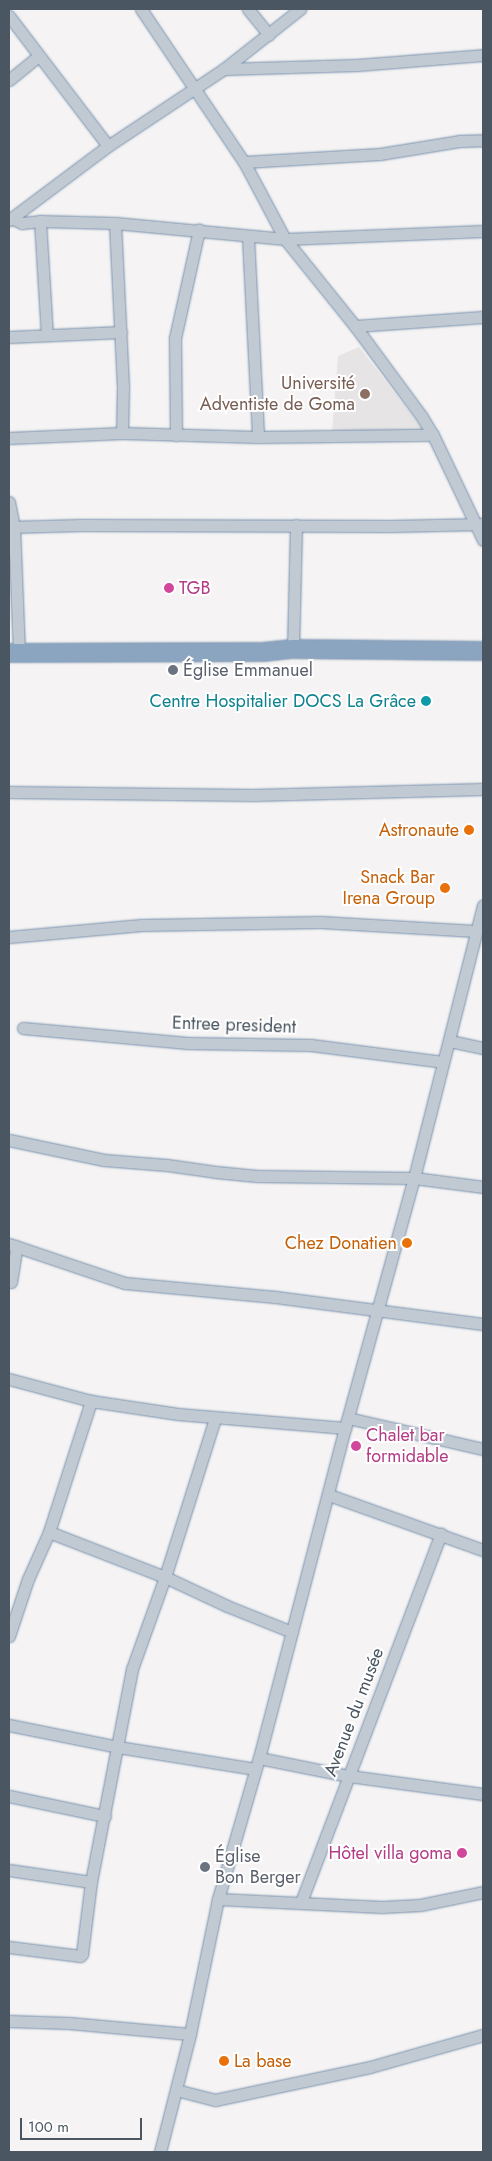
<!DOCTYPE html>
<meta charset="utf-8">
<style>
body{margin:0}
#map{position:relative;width:492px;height:2161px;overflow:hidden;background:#f5f3f3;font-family:Jost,sans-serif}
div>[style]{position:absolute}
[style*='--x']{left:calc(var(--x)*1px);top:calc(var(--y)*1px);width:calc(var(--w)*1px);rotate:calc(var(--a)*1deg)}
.education>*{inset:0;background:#e6e4e5}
.roads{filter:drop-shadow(0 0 1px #7690ad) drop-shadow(0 0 1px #7690ad)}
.minor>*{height:11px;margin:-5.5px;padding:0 5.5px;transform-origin:5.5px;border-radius:5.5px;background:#c1cad2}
.highway>*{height:18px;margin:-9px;padding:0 9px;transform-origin:9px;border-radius:9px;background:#8ba5c1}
.dots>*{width:14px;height:14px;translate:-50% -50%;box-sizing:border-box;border:2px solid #fff;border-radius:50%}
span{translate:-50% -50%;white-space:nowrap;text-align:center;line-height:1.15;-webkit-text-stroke:4px #fff;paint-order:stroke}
.education-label{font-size:18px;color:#785e54}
.right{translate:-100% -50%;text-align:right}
.hotel-label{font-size:18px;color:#b23c85}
.left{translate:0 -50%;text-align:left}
.worship-label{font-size:18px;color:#5b616d}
.culture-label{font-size:18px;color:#0d838f}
.food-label{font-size:18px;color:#c56008}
.street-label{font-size:18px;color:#4a5661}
.frame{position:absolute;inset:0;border:10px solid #4a5661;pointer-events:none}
.scale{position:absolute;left:20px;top:2118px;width:122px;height:22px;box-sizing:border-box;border:2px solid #4a5661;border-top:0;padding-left:6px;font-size:15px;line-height:18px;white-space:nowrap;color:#4a5661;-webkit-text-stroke:4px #fff;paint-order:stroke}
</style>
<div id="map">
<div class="education">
<i style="clip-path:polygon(359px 347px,425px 432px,332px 433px,338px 356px)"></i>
</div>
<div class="roads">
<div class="minor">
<i style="--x:141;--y:9;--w:184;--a:56.1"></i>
<i style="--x:244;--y:162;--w:87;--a:62"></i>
<i style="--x:285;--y:239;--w:112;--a:51.2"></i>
<i style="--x:355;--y:326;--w:113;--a:53.6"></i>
<i style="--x:422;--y:417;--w:21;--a:59"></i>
<i style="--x:433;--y:435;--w:116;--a:64.5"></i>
<i style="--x:248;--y:9;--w:33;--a:51"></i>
<i style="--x:9;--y:16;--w:163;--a:52.7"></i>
<i style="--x:224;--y:69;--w:133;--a:-1.7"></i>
<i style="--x:357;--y:65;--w:126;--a:-4.5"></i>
<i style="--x:9;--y:80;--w:38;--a:-39"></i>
<i style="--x:244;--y:162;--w:136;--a:-3.4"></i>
<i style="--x:380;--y:154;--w:80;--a:-9.3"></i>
<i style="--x:459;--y:141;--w:24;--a:-2"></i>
<i style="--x:12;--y:218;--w:11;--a:27"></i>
<i style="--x:22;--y:223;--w:18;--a:-6"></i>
<i style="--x:40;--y:221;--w:75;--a:1.5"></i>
<i style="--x:115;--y:223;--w:171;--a:5.4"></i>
<i style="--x:285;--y:239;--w:198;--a:-2.3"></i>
<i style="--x:9;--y:220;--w:124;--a:-36.8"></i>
<i style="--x:108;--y:146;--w:139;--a:-33.6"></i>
<i style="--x:224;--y:69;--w:97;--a:-38.3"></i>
<i style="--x:40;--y:221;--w:114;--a:86.5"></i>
<i style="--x:115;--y:223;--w:164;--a:87.2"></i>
<i style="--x:123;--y:387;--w:46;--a:91.2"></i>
<i style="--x:248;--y:237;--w:200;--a:87.1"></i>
<i style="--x:355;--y:326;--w:128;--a:-4"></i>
<i style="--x:9;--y:337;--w:112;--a:-2.6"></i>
<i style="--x:176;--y:435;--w:97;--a:-90.6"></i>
<i style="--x:175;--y:338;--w:111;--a:-77.5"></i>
<i style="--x:9;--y:438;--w:113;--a:-2.5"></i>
<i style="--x:122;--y:433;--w:136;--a:1.7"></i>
<i style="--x:258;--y:437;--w:175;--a:-0.7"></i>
<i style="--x:9;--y:502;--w:25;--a:79"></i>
<i style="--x:14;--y:527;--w:126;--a:87.7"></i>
<i style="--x:9;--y:527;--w:72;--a:-1.6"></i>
<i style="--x:81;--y:525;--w:310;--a:0.2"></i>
<i style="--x:391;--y:526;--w:92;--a:-1.2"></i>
<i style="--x:293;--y:649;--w:124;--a:-88.6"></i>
<i style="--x:9;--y:792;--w:244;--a:0.7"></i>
<i style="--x:253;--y:795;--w:230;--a:-1.5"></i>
<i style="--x:9;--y:937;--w:133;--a:-5.2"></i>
<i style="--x:141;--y:925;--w:179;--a:-1"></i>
<i style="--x:320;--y:922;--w:156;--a:3.3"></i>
<i style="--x:23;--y:1028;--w:165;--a:5.2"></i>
<i style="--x:187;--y:1043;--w:124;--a:0.9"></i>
<i style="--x:311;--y:1045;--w:133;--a:7.3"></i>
<i style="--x:450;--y:1041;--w:34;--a:12"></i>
<i style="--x:9;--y:1140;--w:97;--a:11.9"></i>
<i style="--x:104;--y:1160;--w:63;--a:4.5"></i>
<i style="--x:167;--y:1165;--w:49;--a:8.1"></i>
<i style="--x:216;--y:1172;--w:41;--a:5.6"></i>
<i style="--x:257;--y:1176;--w:157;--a:0.7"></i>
<i style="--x:414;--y:1178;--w:70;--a:7.4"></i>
<i style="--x:9;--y:1244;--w:122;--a:18.6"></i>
<i style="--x:125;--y:1283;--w:151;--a:5.3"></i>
<i style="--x:275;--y:1297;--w:210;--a:7.4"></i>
<i style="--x:11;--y:1282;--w:36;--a:-81"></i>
<i style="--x:9;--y:1379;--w:85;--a:15"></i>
<i style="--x:91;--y:1401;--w:88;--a:8.5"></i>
<i style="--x:178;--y:1414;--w:168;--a:4.8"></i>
<i style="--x:348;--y:1418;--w:139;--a:12.9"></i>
<i style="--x:329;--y:1495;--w:164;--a:19.7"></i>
<i style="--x:49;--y:1532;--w:124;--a:21.2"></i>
<i style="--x:165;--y:1577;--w:68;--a:25.1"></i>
<i style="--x:227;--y:1606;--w:70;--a:21.8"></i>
<i style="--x:9;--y:1636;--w:60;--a:-71.6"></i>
<i style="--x:28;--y:1579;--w:51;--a:-65.9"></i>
<i style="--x:49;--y:1532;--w:138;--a:-72.2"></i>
<i style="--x:9;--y:1725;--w:111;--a:11.4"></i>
<i style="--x:118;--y:1747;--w:139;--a:9.1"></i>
<i style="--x:259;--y:1758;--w:92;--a:11.3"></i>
<i style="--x:349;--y:1776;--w:135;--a:7.7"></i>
<i style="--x:9;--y:1796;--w:98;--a:11.8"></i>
<i style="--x:9;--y:1870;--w:83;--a:8.3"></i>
<i style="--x:218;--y:1899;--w:164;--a:2.8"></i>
<i style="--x:382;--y:1907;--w:38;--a:-3"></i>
<i style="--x:420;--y:1905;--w:64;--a:-11.7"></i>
<i style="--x:301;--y:1902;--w:394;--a:-69.2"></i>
<i style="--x:9;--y:1947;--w:72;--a:7.2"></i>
<i style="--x:80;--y:1956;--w:3;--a:-45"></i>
<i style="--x:82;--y:1954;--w:73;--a:-82.9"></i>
<i style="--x:91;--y:1882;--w:217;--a:-79.1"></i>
<i style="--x:132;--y:1669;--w:98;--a:-70.3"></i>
<i style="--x:165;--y:1577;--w:167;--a:-72.5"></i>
<i style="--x:9;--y:2021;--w:60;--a:1.9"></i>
<i style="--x:69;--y:2023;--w:121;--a:5.2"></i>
<i style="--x:176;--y:2090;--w:40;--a:14.4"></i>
<i style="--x:215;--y:2100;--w:158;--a:-12"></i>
<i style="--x:370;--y:2067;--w:117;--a:-15.8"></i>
<i style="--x:160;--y:2152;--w:122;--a:-75.7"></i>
<i style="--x:190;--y:2034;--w:138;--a:-78.3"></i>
<i style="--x:218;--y:1899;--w:147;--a:-73.8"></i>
<i style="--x:259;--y:1758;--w:341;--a:-75.4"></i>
<i style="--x:345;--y:1428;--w:259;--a:-74.6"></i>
<i style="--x:414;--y:1178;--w:281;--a:-75.8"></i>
</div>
<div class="highway">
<i style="--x:9;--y:653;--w:254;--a:-0.2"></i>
<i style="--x:263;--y:652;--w:30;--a:-6"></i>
<i style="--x:293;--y:649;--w:190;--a:0.6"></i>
</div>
</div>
<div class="dots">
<i style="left:365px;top:394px;background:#8d6e63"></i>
<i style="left:169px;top:588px;background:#d1479c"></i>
<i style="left:173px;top:670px;background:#6b7280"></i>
<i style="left:426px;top:701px;background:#0f9aa8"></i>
<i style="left:469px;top:830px;background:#e8710a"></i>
<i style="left:445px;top:888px;background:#e8710a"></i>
<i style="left:407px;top:1243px;background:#e8710a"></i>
<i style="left:356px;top:1446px;background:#d1479c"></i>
<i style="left:462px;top:1853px;background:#d1479c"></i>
<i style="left:205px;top:1867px;background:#6b7280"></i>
<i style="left:224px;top:2061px;background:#e8710a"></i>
</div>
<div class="education-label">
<span class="right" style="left:355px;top:394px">Université<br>Adventiste de Goma</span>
</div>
<div class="hotel-label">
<span class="left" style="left:179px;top:588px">TGB</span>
<span class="left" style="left:366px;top:1446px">Chalet bar<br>formidable</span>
<span class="right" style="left:452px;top:1853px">Hôtel villa goma</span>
</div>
<div class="worship-label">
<span class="left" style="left:183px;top:670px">Église Emmanuel</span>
<span class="left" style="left:215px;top:1867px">Église<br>Bon Berger</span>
</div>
<div class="culture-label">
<span class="right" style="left:416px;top:701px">Centre Hospitalier DOCS La Grâce</span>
</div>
<div class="food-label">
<span class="right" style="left:459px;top:830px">Astronaute</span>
<span class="right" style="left:435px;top:888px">Snack Bar<br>Irena Group</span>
<span class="right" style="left:397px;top:1243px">Chez Donatien</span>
<span class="left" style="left:234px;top:2061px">La base</span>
</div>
<div class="street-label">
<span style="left:234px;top:1025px;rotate:2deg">Entree president</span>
<span style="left:354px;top:1712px;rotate:-69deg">Avenue du musée</span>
</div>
<div class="frame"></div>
<div class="scale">100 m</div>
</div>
